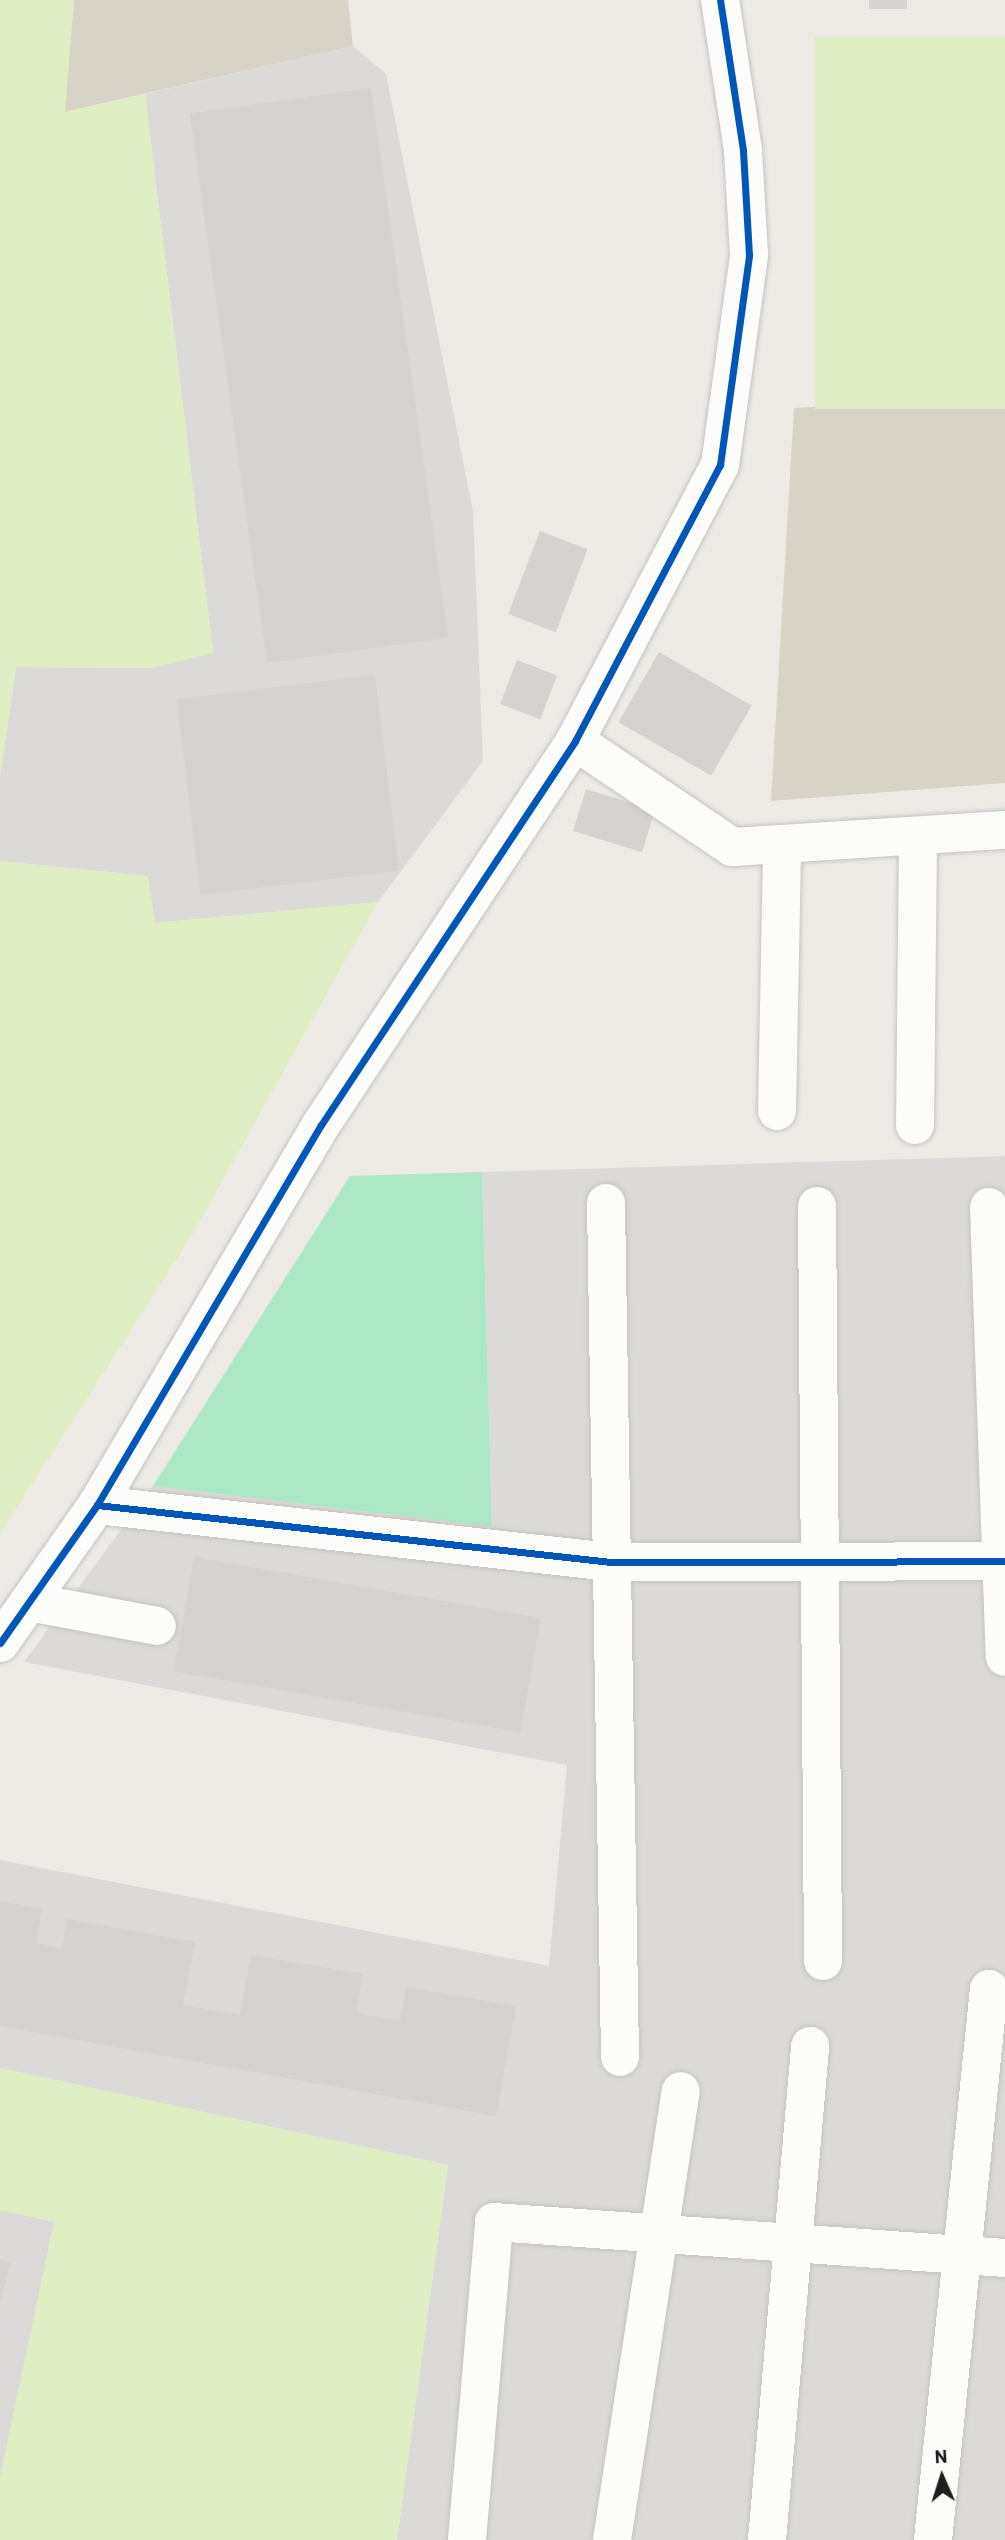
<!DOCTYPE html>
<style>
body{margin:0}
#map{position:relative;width:1005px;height:2540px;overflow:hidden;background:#edeae6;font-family:Barlow,sans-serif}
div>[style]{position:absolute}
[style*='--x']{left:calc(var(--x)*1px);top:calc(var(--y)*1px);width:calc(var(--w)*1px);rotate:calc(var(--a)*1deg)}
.residential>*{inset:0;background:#dcdad8}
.construction>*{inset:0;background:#d7d4c7}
.grass>*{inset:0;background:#dfedc2;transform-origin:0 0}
.pitch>*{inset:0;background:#ade8c6}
.building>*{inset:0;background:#d5d2cf;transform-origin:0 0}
.roads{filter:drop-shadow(0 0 2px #c5c4c2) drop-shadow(0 0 2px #c5c4c2)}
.street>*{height:38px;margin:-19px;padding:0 19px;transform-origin:19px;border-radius:19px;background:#fcfcfb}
.cycleway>*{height:7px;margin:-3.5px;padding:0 3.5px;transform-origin:3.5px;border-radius:3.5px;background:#0057b8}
span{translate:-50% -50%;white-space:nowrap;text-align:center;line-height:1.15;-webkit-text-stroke:7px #fff;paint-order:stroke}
.north{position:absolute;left:907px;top:2442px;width:70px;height:70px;-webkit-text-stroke:5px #fff;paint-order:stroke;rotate:357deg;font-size:19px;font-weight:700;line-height:28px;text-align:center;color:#1e1e1e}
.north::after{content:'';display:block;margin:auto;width:24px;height:32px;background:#1e1e1e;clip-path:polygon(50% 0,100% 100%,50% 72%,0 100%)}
</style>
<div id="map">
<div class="residential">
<i style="clip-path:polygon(353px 46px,386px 74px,473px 511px,483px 761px,378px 902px,155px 923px,147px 876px,0 861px,0 777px,16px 667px,151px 668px,213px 652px,145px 94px)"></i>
<i style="clip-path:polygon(1005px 1156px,1005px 2540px,397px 2540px,448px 2165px,0 2068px,0 1860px,549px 1966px,567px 1765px,24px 1662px,153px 1486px,492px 1527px,482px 1172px)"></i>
<i style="clip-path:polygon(0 2210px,54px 2221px,4px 2478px,0 2477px)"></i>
</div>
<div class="construction">
<i style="clip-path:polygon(74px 0,348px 0,353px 46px,64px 112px)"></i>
<i style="clip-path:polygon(1005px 396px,1005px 783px,771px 801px,794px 408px)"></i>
</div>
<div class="grass">
<i style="clip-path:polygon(0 0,74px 0,65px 112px,145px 94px,213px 653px,151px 668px,16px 667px,0 777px)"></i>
<i style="left:815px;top:37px;width:190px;height:372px"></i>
<i style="clip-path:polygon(0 861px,148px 876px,155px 923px,378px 902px,191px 1237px,0 1534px)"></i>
<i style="clip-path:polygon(0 2068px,448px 2165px,397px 2540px,0 2540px,0 2477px,54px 2222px,0 2210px)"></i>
</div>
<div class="pitch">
<i style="clip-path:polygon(482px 1172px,492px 1527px,153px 1486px,350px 1176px)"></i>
</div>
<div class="building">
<i style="left:869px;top:0;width:38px;height:9px"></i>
<i style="left:371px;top:88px;width:555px;height:183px;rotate:82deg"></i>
<i style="left:540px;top:531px;width:51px;height:89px;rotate:21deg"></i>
<i style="left:659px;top:652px;width:107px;height:81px;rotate:30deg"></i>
<i style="left:517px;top:660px;width:43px;height:47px;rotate:21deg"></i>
<i style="left:375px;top:675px;width:197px;height:200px;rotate:83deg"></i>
<i style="left:586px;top:789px;width:72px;height:44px;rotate:17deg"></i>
<i style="left:194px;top:1557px;width:352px;height:116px;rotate:10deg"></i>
<i style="clip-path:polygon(0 1901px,42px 1909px,36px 1943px,62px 1948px,67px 1919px,195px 1942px,183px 2005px,240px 2015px,251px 1955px,363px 1974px,356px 2013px,400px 2021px,406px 1987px,516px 2006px,496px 2116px,0 2026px)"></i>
<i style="clip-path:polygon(0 2260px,10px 2263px,1px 2302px,0 2301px)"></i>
</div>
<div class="roads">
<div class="street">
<i style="--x:575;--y:741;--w:189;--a:34"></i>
<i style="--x:732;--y:847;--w:274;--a:-3.6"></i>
<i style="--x:777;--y:1111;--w:263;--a:-88.9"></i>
<i style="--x:915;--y:1125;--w:288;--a:-89.4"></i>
<i style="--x:606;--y:1203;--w:854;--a:89.06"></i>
<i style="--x:817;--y:1206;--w:755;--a:89.54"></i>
<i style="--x:989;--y:1207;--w:450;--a:88"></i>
<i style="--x:97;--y:1505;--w:517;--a:6.33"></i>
<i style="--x:611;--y:1562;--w:394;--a:-0.1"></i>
<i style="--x:29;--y:1602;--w:130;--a:10.6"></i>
<i style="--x:0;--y:1643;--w:169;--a:-54.9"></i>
<i style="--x:97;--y:1505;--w:441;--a:-59.5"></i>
<i style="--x:321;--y:1125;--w:460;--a:-56.5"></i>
<i style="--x:575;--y:741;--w:312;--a:-62.3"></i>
<i style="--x:720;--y:465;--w:212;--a:-82.1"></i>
<i style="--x:749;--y:255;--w:105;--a:-93.3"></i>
<i style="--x:743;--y:150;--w:152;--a:-98.7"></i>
<i style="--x:467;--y:2540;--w:319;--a:-85.1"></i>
<i style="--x:494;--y:2222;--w:512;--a:4.03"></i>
<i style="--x:612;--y:2540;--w:454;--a:-81.3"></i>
<i style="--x:767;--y:2540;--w:496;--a:-85"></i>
<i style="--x:933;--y:2540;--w:554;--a:-84.2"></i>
</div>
</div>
<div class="cycleway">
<i style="--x:97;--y:1505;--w:517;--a:6.33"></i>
<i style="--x:611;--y:1562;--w:394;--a:-0.1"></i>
<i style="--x:0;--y:1643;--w:169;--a:-54.9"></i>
<i style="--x:97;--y:1505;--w:441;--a:-59.5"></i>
<i style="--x:321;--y:1125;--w:460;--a:-56.5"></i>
<i style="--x:575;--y:741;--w:312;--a:-62.3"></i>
<i style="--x:720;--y:465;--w:212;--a:-82.1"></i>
<i style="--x:749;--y:255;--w:105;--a:-93.3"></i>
<i style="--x:743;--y:150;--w:152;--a:-98.7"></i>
</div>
<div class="north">N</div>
</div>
